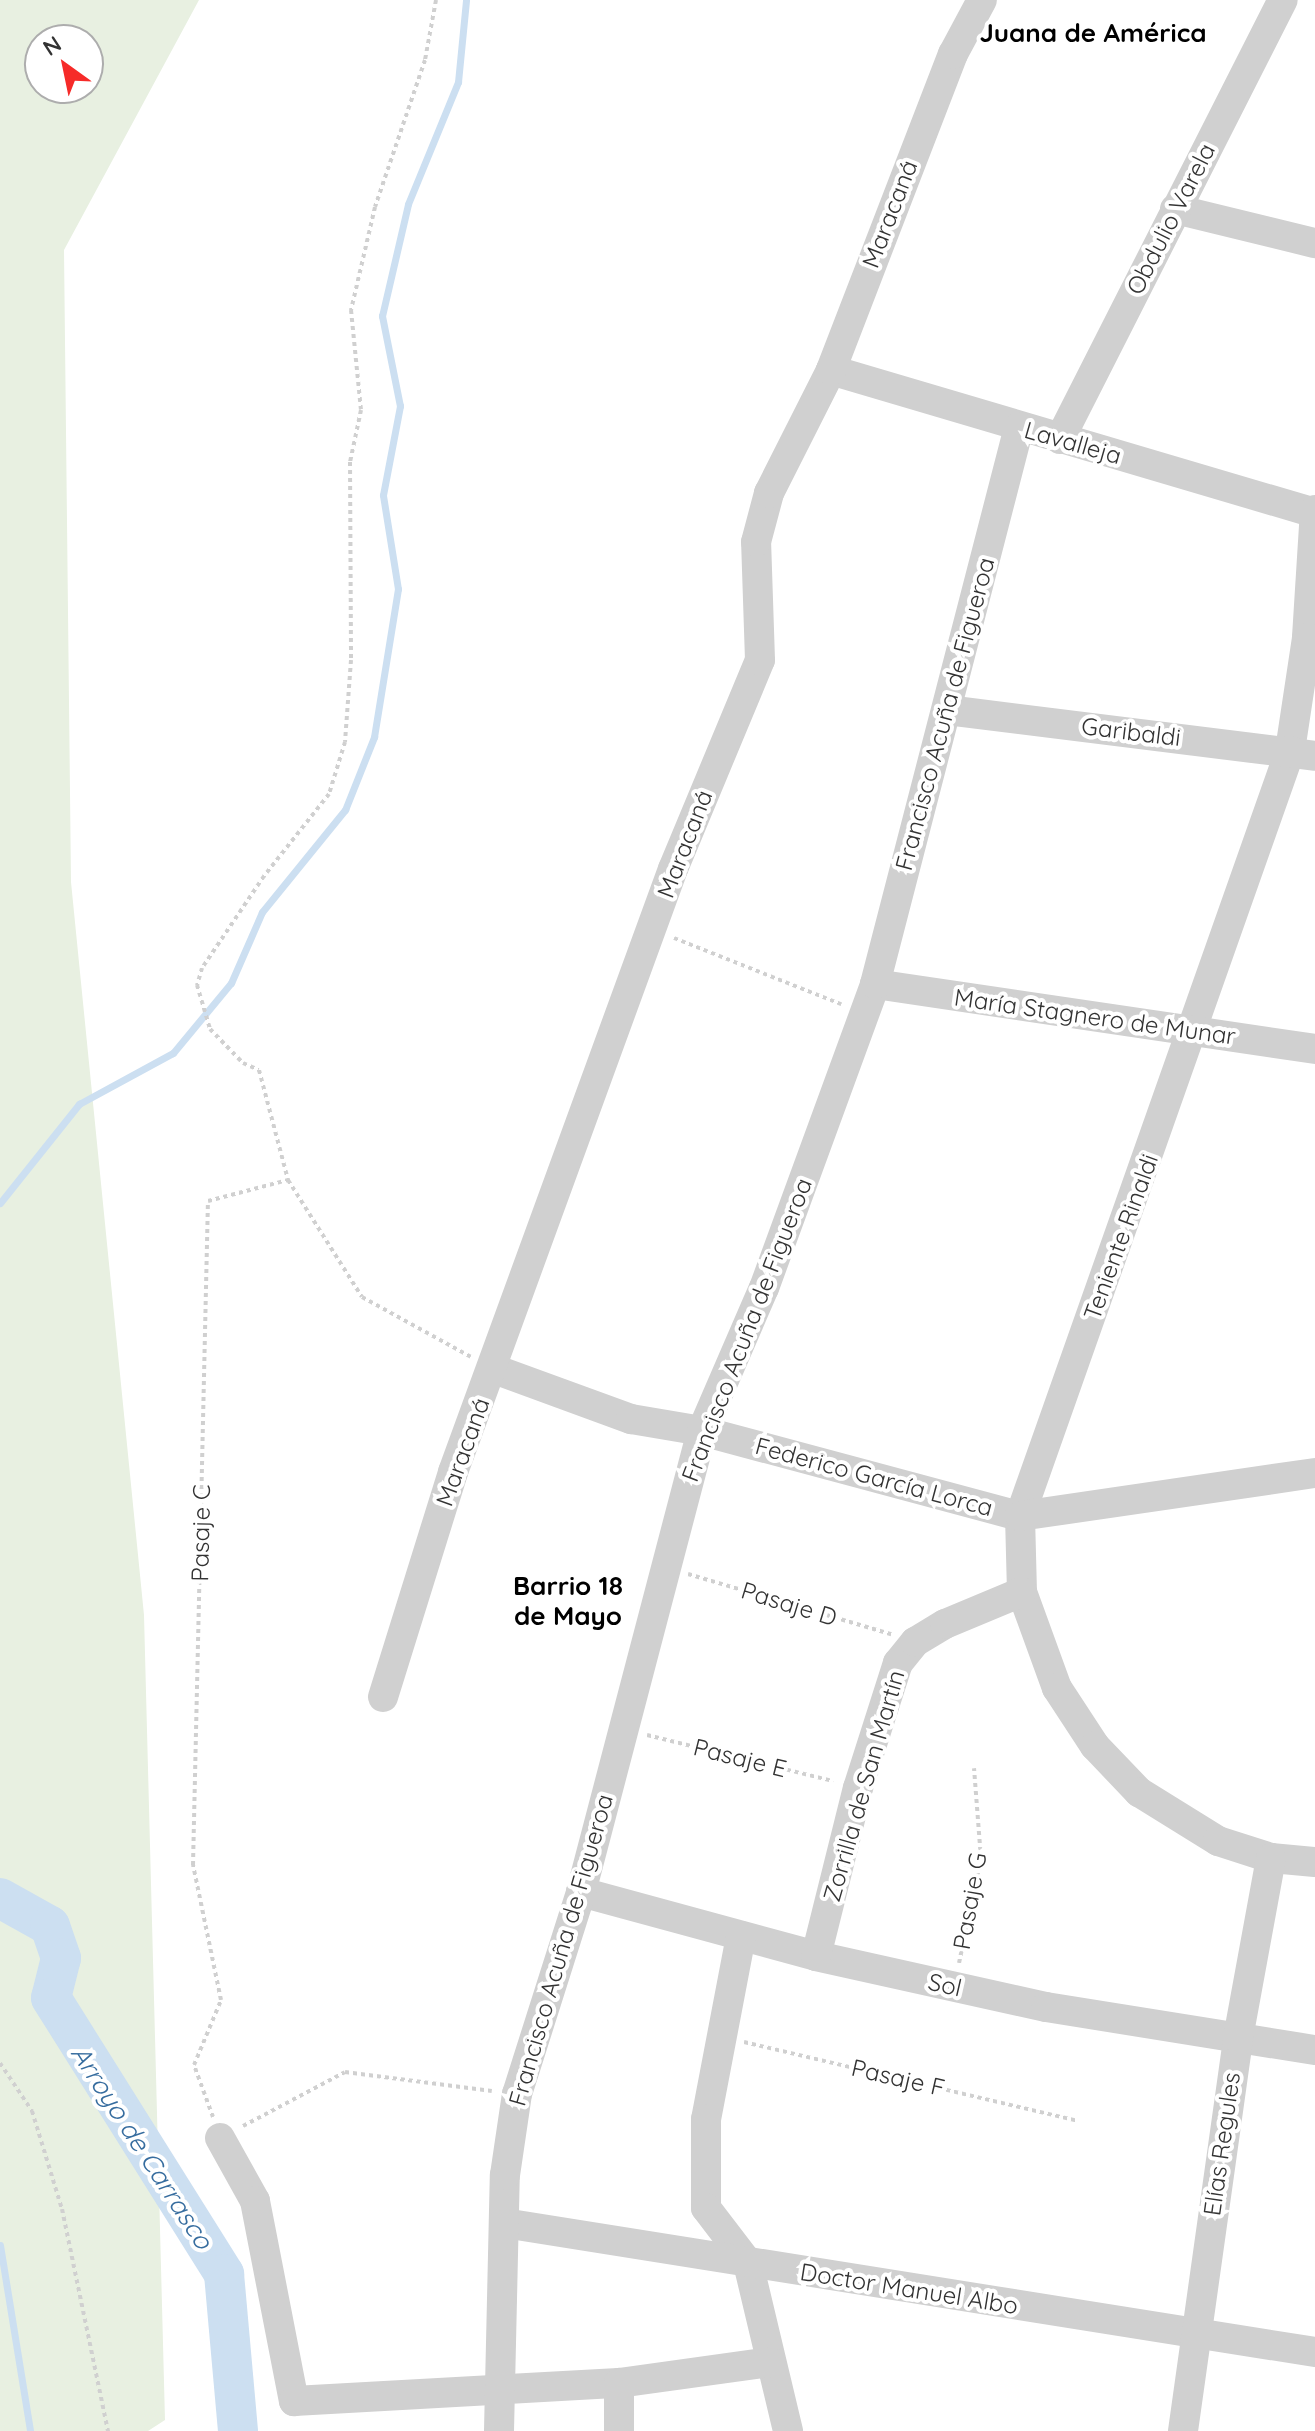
<!DOCTYPE html>
<meta charset="utf-8">
<style>
body{margin:0}
#map{position:relative;width:1315px;height:2431px;overflow:hidden;background:#fff;font-family:Quicksand,sans-serif}
div>[style]{position:absolute}
[style*='--x']{left:calc(var(--x)*1px);top:calc(var(--y)*1px);width:calc(var(--w)*1px);rotate:calc(var(--a)*1deg)}
.green>*{inset:0;background:#e8f0e1}
.stream>*{height:7px;margin:-3.5px;padding:0 3.5px;transform-origin:3.5px;border-radius:3.5px;background:#ccdff1}
.river>*{height:40px;margin:-20px;padding:0 20px;transform-origin:20px;border-radius:20px;background:#ccdff1}
.path>*{height:4px;margin-top:-2px;transform-origin:0;background:repeating-linear-gradient(90deg,#d0d0d0 0 4px,transparent 0 8px)}
.minor>*{height:30px;margin:-15px;padding:0 15px;transform-origin:15px;border-radius:15px;background:#d0d0d0}
span{translate:-50% -50%;white-space:nowrap;text-align:center;line-height:1.15;-webkit-text-stroke:8px #fff;paint-order:stroke}
.street-label{font-size:24px;color:#333}
.neighbourhood-label{font-size:26px;color:#000;font-weight:700}
.water-label{font-size:26px;color:#376d9f;font-style:italic}
.north{position:absolute;left:24px;top:24px;width:80px;height:80px;box-sizing:border-box;background:#fff;border:2px solid #adadad;border-radius:50%;rotate:327deg;font-size:22px;font-weight:700;line-height:32px;text-align:center;color:#333}
.north::after{content:'';display:block;margin:auto;width:28px;height:36px;background:#f62b29;clip-path:polygon(50% 0,100% 100%,50% 72%,0 100%)}
</style>
<div id="map">
<div class="green">
<i style="clip-path:polygon(evenodd,0 0,199px 0,64px 250px,71px 882px,144px 1615px,165px 2420px,148px 2431px,0 2431px,0 0,40px 40px,88px 40px,88px 88px,40px 88px,40px 40px)"></i>
</div>
<div class="stream">
<i style="--x:0;--y:1203;--w:127;--a:-51.4"></i>
<i style="--x:79;--y:1104;--w:107;--a:-28.5"></i>
<i style="--x:173;--y:1053;--w:91;--a:-50.4"></i>
<i style="--x:231;--y:983;--w:77;--a:-66.4"></i>
<i style="--x:262;--y:912;--w:132;--a:-50.9"></i>
<i style="--x:345;--y:810;--w:79;--a:-68.3"></i>
<i style="--x:374;--y:737;--w:150;--a:-80.8"></i>
<i style="--x:398;--y:589;--w:95;--a:-99.1"></i>
<i style="--x:383;--y:495;--w:91;--a:-79.2"></i>
<i style="--x:400;--y:406;--w:92;--a:-101.3"></i>
<i style="--x:382;--y:316;--w:115;--a:-76.9"></i>
<i style="--x:408;--y:204;--w:132;--a:-67.7"></i>
<i style="--x:458;--y:82;--w:82;--a:-84.4"></i>
<i style="--x:0;--y:2245;--w:188;--a:80.8"></i>
</div>
<div class="river">
<i style="--x:0;--y:1898;--w:57;--a:29.2"></i>
<i style="--x:50;--y:1926;--w:34;--a:71"></i>
<i style="--x:61;--y:1958;--w:41;--a:104"></i>
<i style="--x:51;--y:1998;--w:326;--a:57.9"></i>
<i style="--x:224;--y:2274;--w:158;--a:84.9"></i>
</div>
<div class="path">
<i style="--x:436;--y:0;--w:61;--a:100.4"></i>
<i style="--x:425;--y:60;--w:155;--a:108.8"></i>
<i style="--x:375;--y:207;--w:106;--a:103.1"></i>
<i style="--x:351;--y:310;--w:100;--a:84.3"></i>
<i style="--x:361;--y:410;--w:53;--a:101.9"></i>
<i style="--x:350;--y:462;--w:198;--a:89.7"></i>
<i style="--x:351;--y:660;--w:82;--a:94.2"></i>
<i style="--x:345;--y:742;--w:54;--a:107.1"></i>
<i style="--x:329;--y:794;--w:105;--a:128.4"></i>
<i style="--x:264;--y:876;--w:111;--a:124"></i>
<i style="--x:202;--y:968;--w:18;--a:106"></i>
<i style="--x:197;--y:985;--w:46;--a:73.5"></i>
<i style="--x:210;--y:1029;--w:47;--a:45.9"></i>
<i style="--x:243;--y:1063;--w:17;--a:24"></i>
<i style="--x:259;--y:1070;--w:114;--a:75.2"></i>
<i style="--x:288;--y:1180;--w:138;--a:57.7"></i>
<i style="--x:362;--y:1297;--w:124;--a:28.8"></i>
<i style="--x:674;--y:938;--w:180;--a:21.6"></i>
<i style="--x:688;--y:1574;--w:212;--a:16.5"></i>
<i style="--x:647;--y:1735;--w:192;--a:13.9"></i>
<i style="--x:959;--y:1963;--w:106;--a:-78.1"></i>
<i style="--x:981;--y:1859;--w:91;--a:-94.4"></i>
<i style="--x:744;--y:2042;--w:342;--a:13.3"></i>
<i style="--x:0;--y:2063;--w:58;--a:56.3"></i>
<i style="--x:32;--y:2111;--w:102;--a:73"></i>
<i style="--x:62;--y:2209;--w:227;--a:78.3"></i>
<i style="--x:213;--y:2117;--w:55;--a:-110.1"></i>
<i style="--x:194;--y:2065;--w:70;--a:-67.4"></i>
<i style="--x:221;--y:2000;--w:138;--a:-101.7"></i>
<i style="--x:193;--y:1865;--w:664;--a:-88.71"></i>
<i style="--x:208;--y:1201;--w:83;--a:-14.7"></i>
<i style="--x:243;--y:2126;--w:115;--a:-27.9"></i>
<i style="--x:345;--y:2072;--w:148;--a:7.4"></i>
</div>
<div class="minor">
<i style="--x:1175;--y:209;--w:144;--a:13.7"></i>
<i style="--x:831;--y:370;--w:505;--a:16.46"></i>
<i style="--x:1060;--y:439;--w:492;--a:-63.1"></i>
<i style="--x:1315;--y:510;--w:128;--a:93.6"></i>
<i style="--x:1307;--y:638;--w:114;--a:98.6"></i>
<i style="--x:1290;--y:751;--w:811;--a:109.44"></i>
<i style="--x:1020;--y:1516;--w:76;--a:88.5"></i>
<i style="--x:1022;--y:1592;--w:102;--a:70"></i>
<i style="--x:1057;--y:1688;--w:69;--a:56.8"></i>
<i style="--x:1095;--y:1746;--w:64;--a:46.3"></i>
<i style="--x:1139;--y:1792;--w:93;--a:31.8"></i>
<i style="--x:1218;--y:1841;--w:56;--a:17.8"></i>
<i style="--x:1271;--y:1858;--w:44;--a:5.2"></i>
<i style="--x:947;--y:710;--w:371;--a:7.1"></i>
<i style="--x:875;--y:984;--w:445;--a:8.4"></i>
<i style="--x:494;--y:1369;--w:146;--a:20.1"></i>
<i style="--x:631;--y:1419;--w:72;--a:9.6"></i>
<i style="--x:702;--y:1431;--w:329;--a:15"></i>
<i style="--x:1020;--y:1516;--w:298;--a:-8.3"></i>
<i style="--x:383;--y:1697;--w:236;--a:-72.7"></i>
<i style="--x:453;--y:1472;--w:642;--a:-69.96"></i>
<i style="--x:673;--y:869;--w:226;--a:-67.4"></i>
<i style="--x:760;--y:660;--w:118;--a:-91.9"></i>
<i style="--x:756;--y:542;--w:51;--a:-75.1"></i>
<i style="--x:769;--y:493;--w:138;--a:-63.2"></i>
<i style="--x:831;--y:370;--w:339;--a:-68.9"></i>
<i style="--x:953;--y:54;--w:61;--a:-61.8"></i>
<i style="--x:581;--y:1892;--w:244;--a:15.2"></i>
<i style="--x:816;--y:1956;--w:236;--a:12.5"></i>
<i style="--x:1046;--y:2007;--w:272;--a:9.1"></i>
<i style="--x:741;--y:1936;--w:186;--a:100.8"></i>
<i style="--x:706;--y:2119;--w:89;--a:90"></i>
<i style="--x:706;--y:2208;--w:69;--a:52.6"></i>
<i style="--x:748;--y:2263;--w:173;--a:76.6"></i>
<i style="--x:816;--y:1956;--w:173;--a:-76"></i>
<i style="--x:858;--y:1788;--w:131;--a:-72.3"></i>
<i style="--x:898;--y:1663;--w:27;--a:-51"></i>
<i style="--x:915;--y:1642;--w:35;--a:-31"></i>
<i style="--x:945;--y:1624;--w:83;--a:-22.6"></i>
<i style="--x:220;--y:2138;--w:72;--a:60.9"></i>
<i style="--x:255;--y:2201;--w:204;--a:79"></i>
<i style="--x:294;--y:2401;--w:325;--a:-3.2"></i>
<i style="--x:619;--y:2383;--w:153;--a:-7.9"></i>
<i style="--x:504;--y:2223;--w:821;--a:9.04"></i>
<i style="--x:499;--y:2431;--w:256;--a:-88.7"></i>
<i style="--x:505;--y:2175;--w:82;--a:-81.6"></i>
<i style="--x:517;--y:2094;--w:212;--a:-72.4"></i>
<i style="--x:581;--y:1892;--w:477;--a:-75.3"></i>
<i style="--x:702;--y:1431;--w:156;--a:-66.6"></i>
<i style="--x:764;--y:1288;--w:324;--a:-69.9"></i>
<i style="--x:875;--y:984;--w:575;--a:-75.5"></i>
<i style="--x:619;--y:2431;--w:48;--a:-90"></i>
<i style="--x:1183;--y:2431;--w:397;--a:-82"></i>
<i style="--x:1238;--y:2038;--w:183;--a:-79.6"></i>
</div>
<div class="street-label">
<span style="left:890px;top:214px;rotate:-69deg">Maracaná</span>
<span style="left:1171px;top:219px;rotate:-63deg">Obdulio Varela</span>
<span style="left:1073px;top:443px;rotate:16deg">Lavalleja</span>
<span style="left:945px;top:714px;rotate:-75deg">Francisco Acuña de Figueroa</span>
<span style="left:1131px;top:732px;rotate:7deg">Garibaldi</span>
<span style="left:685px;top:844px;rotate:-69deg">Maracaná</span>
<span style="left:1095px;top:1017px;rotate:8deg">María Stagnero de Munar</span>
<span style="left:1121px;top:1237px;rotate:-70deg">Teniente Rinaldi</span>
<span style="left:747px;top:1330px;rotate:-69deg">Francisco Acuña de Figueroa</span>
<span style="left:463px;top:1452px;rotate:-70deg">Maracaná</span>
<span style="left:874px;top:1477px;rotate:15deg">Federico García Lorca</span>
<span style="left:201px;top:1533px;rotate:-89deg">Pasaje C</span>
<span style="left:789px;top:1604px;rotate:17deg">Pasaje D</span>
<span style="left:740px;top:1758px;rotate:14deg">Pasaje E</span>
<span style="left:864px;top:1786px;rotate:-74deg">Zorrilla de San Martín</span>
<span style="left:970px;top:1901px;rotate:-80deg">Pasaje G</span>
<span style="left:561px;top:1950px;rotate:-74deg">Francisco Acuña de Figueroa</span>
<span style="left:945px;top:1985px;rotate:13deg">Sol</span>
<span style="left:898px;top:2078px;rotate:13deg">Pasaje F</span>
<span style="left:1222px;top:2144px;rotate:-82deg">Elías Regules</span>
<span style="left:909px;top:2289px;rotate:9deg">Doctor Manuel Albo</span>
</div>
<div class="neighbourhood-label">
<span style="left:1093px;top:33px">Juana de América</span>
<span style="left:568px;top:1601px">Barrio 18<br>de Mayo</span>
</div>
<div class="water-label">
<span style="left:142px;top:2147px;rotate:57deg">Arroyo de Carrasco</span>
</div>
<div class="north">N</div>
</div>
